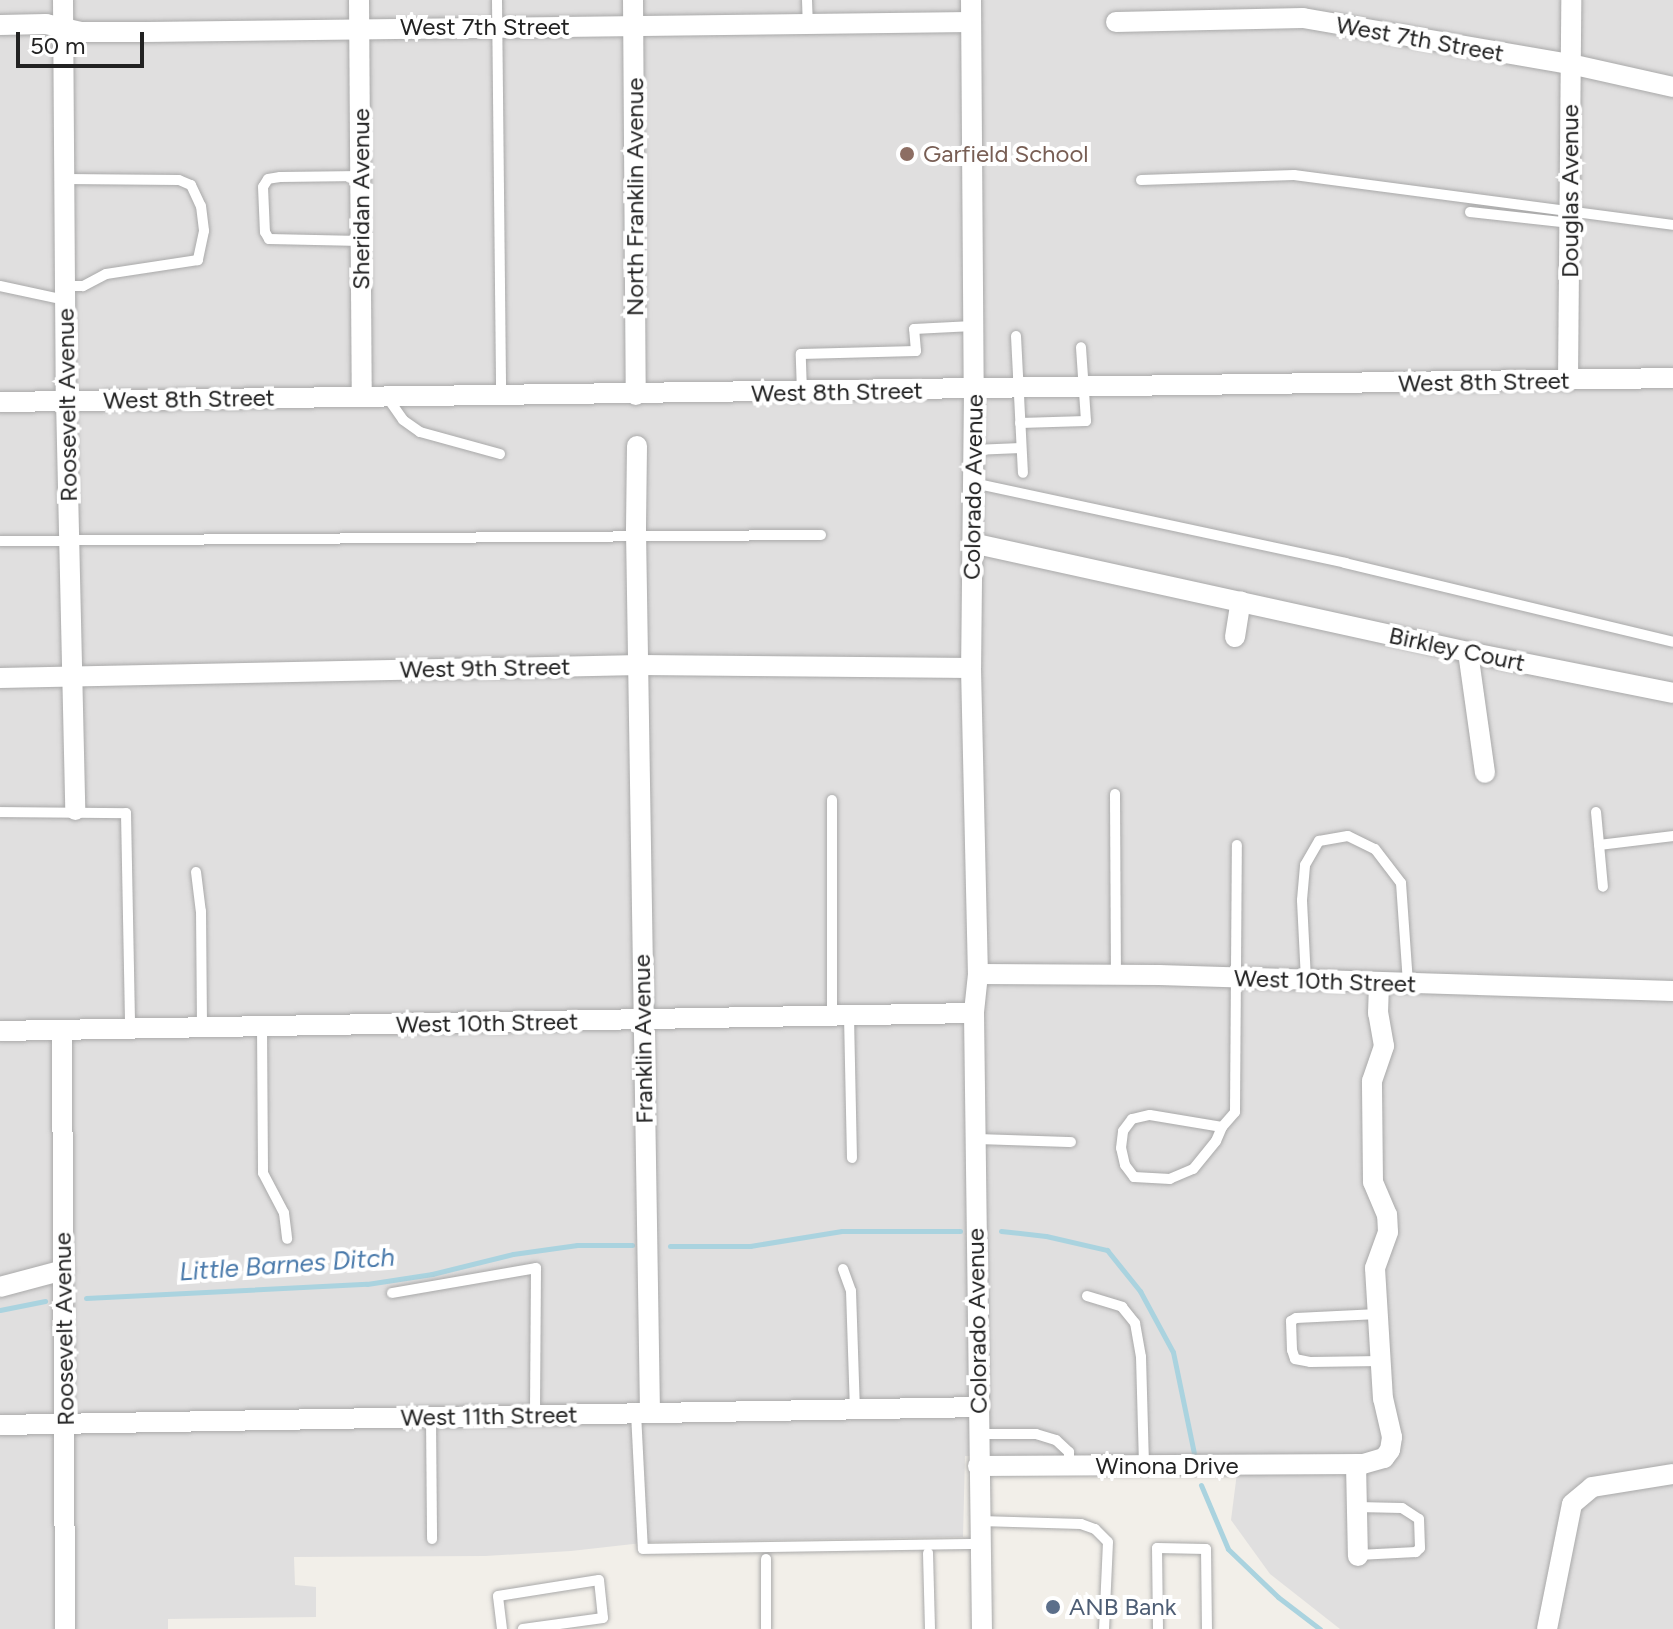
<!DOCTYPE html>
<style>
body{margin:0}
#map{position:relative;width:1673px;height:1629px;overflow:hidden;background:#f2efe9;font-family:Figtree,sans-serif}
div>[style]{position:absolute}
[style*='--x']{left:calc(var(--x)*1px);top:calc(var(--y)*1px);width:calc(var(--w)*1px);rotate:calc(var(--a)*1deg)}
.residential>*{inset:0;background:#e0dfdf}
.stream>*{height:5px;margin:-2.5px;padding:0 2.5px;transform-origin:2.5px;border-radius:2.5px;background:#aad3df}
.roads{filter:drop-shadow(0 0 2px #a9a9a9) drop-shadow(0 0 2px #a9a9a9)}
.lane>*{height:10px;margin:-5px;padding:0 5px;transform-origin:5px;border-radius:5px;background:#fff}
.street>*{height:20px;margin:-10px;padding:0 10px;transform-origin:10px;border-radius:10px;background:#fff}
.dots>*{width:22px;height:22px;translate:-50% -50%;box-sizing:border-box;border:4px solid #fff;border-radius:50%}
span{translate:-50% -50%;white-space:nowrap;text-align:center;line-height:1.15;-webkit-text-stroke:8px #fff;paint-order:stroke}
.street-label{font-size:24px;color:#222}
.education-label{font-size:24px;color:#785e54}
.left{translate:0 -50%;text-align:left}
.service-label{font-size:24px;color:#4e5e75}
.water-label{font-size:26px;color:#4a7aab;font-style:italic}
.scale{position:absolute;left:16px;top:32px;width:128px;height:36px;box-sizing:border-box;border:4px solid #222;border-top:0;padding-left:10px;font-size:24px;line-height:28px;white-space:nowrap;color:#222;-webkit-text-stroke:6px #fff;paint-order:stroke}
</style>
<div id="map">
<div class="residential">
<i style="clip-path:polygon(0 0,1673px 0,1673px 1629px,1340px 1629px,1270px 1574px,1231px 1520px,1239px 1457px,965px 1456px,963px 1537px,651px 1542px,571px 1551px,485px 1556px,294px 1557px,295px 1585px,316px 1587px,316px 1617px,168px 1619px,168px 1629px,0 1629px)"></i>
</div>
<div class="stream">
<i style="--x:1001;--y:1231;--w:45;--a:6.3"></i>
<i style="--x:1046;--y:1236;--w:63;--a:12.9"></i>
<i style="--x:1107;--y:1250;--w:53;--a:51.2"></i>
<i style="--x:1140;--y:1291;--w:69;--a:61.6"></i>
<i style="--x:1173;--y:1352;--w:103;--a:78.3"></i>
<i style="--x:670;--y:1246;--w:80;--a:0"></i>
<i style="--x:750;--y:1246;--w:93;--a:-9.3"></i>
<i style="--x:842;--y:1231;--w:118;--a:0"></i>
<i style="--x:86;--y:1298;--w:281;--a:-2.9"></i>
<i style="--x:367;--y:1284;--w:66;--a:-8.7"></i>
<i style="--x:432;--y:1274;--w:83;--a:-13.9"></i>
<i style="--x:513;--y:1254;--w:65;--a:-8"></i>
<i style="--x:577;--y:1245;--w:55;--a:0"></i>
<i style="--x:0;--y:1310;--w:46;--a:-11.3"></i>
<i style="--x:1201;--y:1485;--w:69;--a:67.1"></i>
<i style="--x:1228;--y:1549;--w:69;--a:43.8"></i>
<i style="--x:1278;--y:1597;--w:53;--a:37.3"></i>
</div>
<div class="roads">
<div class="lane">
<i style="--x:497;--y:0;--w:396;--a:89.4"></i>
<i style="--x:807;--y:0;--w:24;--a:88"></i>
<i style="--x:361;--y:176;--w:81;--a:179.3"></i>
<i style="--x:280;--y:177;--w:12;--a:171"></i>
<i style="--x:268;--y:179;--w:9;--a:122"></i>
<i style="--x:263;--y:187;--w:45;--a:87.5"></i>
<i style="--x:265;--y:232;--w:8;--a:60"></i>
<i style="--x:269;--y:239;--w:92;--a:1.2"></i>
<i style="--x:65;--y:179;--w:114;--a:0.5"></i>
<i style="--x:179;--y:180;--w:13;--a:23"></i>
<i style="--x:191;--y:185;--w:23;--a:65"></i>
<i style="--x:201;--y:206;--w:25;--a:83"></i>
<i style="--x:204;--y:231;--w:30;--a:102"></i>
<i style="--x:198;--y:260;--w:93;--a:171.3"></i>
<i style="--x:106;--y:274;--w:26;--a:152"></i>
<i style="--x:83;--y:286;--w:18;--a:180"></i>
<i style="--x:1141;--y:180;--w:153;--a:-1.9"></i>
<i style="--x:1294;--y:175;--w:382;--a:7.5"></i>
<i style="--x:1470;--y:212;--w:101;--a:6.3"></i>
<i style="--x:0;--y:286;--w:66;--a:12.2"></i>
<i style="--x:1016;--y:336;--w:137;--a:87.1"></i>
<i style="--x:802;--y:392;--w:38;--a:-92"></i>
<i style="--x:801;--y:354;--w:115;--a:-1.5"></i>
<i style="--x:916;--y:351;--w:22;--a:-95"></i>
<i style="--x:914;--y:329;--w:59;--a:-2.9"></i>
<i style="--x:387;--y:397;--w:28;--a:55"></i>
<i style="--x:403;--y:420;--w:21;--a:35"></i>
<i style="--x:420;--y:432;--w:83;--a:15.4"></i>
<i style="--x:1020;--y:423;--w:66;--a:-1.7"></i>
<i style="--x:1086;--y:421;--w:74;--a:-93.9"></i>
<i style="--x:973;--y:450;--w:48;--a:-2.4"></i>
<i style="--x:973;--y:483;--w:381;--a:12.1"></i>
<i style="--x:1345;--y:563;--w:337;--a:13.5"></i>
<i style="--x:0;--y:541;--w:821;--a:-0.42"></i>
<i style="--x:1115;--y:794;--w:181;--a:89.7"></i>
<i style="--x:0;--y:812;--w:126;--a:0.5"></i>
<i style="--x:126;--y:813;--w:216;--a:88.9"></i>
<i style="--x:1596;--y:812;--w:75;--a:84.7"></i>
<i style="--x:1599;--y:845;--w:75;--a:-6.9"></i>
<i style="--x:196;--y:872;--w:39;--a:83"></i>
<i style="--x:201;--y:911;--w:116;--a:89.5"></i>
<i style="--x:1306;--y:980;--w:80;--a:-92.9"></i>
<i style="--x:1302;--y:900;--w:35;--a:-85"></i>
<i style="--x:1305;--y:865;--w:28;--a:-60"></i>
<i style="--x:1319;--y:841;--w:29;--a:-10"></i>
<i style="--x:1348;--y:836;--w:30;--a:26"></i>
<i style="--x:1375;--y:849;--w:43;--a:52.6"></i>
<i style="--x:1401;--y:883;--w:101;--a:86"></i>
<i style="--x:832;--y:1016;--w:216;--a:-90"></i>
<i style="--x:849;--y:1016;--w:142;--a:88.8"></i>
<i style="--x:262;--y:1026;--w:147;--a:89.6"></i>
<i style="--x:263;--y:1173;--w:45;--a:62.3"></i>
<i style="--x:284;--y:1213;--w:26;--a:83"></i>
<i style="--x:1222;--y:1127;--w:15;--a:113"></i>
<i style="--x:1216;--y:1141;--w:36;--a:129"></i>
<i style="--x:1193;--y:1169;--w:25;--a:157"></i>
<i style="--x:1170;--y:1179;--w:36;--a:-177"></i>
<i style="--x:1134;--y:1177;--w:15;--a:-127"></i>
<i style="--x:1125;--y:1165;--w:17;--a:-103"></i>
<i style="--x:1121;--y:1148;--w:17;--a:-83"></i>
<i style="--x:1123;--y:1131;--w:15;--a:-53"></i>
<i style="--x:1132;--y:1119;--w:18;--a:-13"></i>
<i style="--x:1150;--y:1115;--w:73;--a:9.5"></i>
<i style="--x:1222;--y:1127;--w:20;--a:-49"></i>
<i style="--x:1235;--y:1112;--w:267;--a:-89.6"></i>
<i style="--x:975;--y:1139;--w:96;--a:1.8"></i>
<i style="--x:843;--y:1269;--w:23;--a:70"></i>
<i style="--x:851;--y:1291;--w:119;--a:88.1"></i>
<i style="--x:392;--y:1293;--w:146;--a:-9.8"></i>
<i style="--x:536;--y:1268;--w:147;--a:90.4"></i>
<i style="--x:1087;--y:1296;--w:37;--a:17"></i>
<i style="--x:1122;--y:1307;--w:21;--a:51"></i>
<i style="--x:1135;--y:1323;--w:35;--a:80"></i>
<i style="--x:1141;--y:1357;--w:110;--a:88.4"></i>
<i style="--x:1378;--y:1314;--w:82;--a:177.2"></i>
<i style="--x:1296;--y:1318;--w:6;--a:149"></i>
<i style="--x:1291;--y:1321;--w:29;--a:88"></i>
<i style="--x:1292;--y:1350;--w:9;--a:72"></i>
<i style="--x:1295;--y:1359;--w:15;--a:11"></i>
<i style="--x:1310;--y:1362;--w:72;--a:-0.8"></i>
<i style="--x:636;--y:1413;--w:136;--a:87.1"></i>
<i style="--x:643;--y:1549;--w:337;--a:-0.9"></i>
<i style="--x:431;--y:1417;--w:122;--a:89.5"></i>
<i style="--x:979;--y:1434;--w:57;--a:0"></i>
<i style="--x:1036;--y:1434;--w:21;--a:17"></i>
<i style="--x:1056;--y:1440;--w:18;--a:43"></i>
<i style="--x:1069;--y:1452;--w:14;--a:90"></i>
<i style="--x:1357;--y:1507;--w:45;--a:1.3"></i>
<i style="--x:1402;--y:1508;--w:20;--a:33"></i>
<i style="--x:1419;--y:1519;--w:29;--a:88"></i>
<i style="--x:1420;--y:1548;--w:6;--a:135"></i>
<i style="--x:1416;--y:1552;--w:58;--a:177"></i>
<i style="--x:980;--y:1521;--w:101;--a:1.7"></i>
<i style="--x:1081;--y:1524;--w:15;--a:20"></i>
<i style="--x:1095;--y:1529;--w:18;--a:45"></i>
<i style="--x:1108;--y:1542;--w:87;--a:92.6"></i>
<i style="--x:928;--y:1553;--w:76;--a:88.5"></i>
<i style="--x:766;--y:1559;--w:70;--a:90"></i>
<i style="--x:502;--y:1629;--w:33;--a:-97"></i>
<i style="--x:498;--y:1596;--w:102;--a:-9"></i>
<i style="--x:599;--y:1580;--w:38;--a:84"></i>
<i style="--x:603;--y:1618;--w:81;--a:172.2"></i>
<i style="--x:1158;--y:1629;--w:81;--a:-90.7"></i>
<i style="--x:1157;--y:1548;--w:49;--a:1.2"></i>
<i style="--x:1206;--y:1549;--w:80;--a:89.3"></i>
</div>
<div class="street">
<i style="--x:63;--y:0;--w:400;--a:89.6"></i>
<i style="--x:66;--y:400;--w:410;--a:88.7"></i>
<i style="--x:359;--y:0;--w:397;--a:89.6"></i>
<i style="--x:633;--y:0;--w:395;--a:89.6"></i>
<i style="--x:971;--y:0;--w:390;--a:89.6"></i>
<i style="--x:974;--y:390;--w:278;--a:90.6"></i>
<i style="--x:971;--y:668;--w:306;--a:88.7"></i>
<i style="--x:978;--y:974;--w:39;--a:96"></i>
<i style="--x:974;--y:1013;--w:616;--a:89.26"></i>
<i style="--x:1116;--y:22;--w:187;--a:-1.2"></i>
<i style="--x:1303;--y:18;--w:271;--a:9.8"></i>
<i style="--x:1570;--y:64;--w:106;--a:12.6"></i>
<i style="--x:0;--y:25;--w:46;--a:-1.2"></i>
<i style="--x:46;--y:24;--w:37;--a:13"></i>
<i style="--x:82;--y:32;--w:64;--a:0"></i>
<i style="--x:146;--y:32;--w:825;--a:-0.69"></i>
<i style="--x:1568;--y:381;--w:381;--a:-89.5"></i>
<i style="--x:0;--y:402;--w:1673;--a:-0.82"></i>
<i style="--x:637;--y:446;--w:85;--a:90.7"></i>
<i style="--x:636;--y:531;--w:882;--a:89.09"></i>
<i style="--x:972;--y:543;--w:508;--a:12.39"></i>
<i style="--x:1468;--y:652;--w:209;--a:11.3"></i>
<i style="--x:1235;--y:637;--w:36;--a:-81"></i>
<i style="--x:1468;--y:652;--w:122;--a:82"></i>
<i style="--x:0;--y:678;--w:640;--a:-1.16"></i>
<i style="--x:640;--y:665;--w:331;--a:0.5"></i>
<i style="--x:978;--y:974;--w:181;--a:0.3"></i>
<i style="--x:1159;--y:975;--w:514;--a:1.78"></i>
<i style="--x:62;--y:1030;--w:599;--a:89.71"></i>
<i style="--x:0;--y:1031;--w:974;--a:-1.06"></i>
<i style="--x:0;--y:1287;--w:66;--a:-14.9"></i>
<i style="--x:0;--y:1425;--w:978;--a:-1.05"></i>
<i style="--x:1356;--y:1464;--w:92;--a:88.8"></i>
<i style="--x:978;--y:1466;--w:385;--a:-0.3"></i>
<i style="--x:1363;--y:1464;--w:22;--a:-16"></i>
<i style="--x:1384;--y:1458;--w:10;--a:-53"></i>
<i style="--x:1390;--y:1450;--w:13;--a:-81"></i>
<i style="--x:1392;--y:1437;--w:39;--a:-103"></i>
<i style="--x:1383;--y:1399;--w:131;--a:-93.5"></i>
<i style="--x:1375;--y:1268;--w:38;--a:-70"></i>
<i style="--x:1388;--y:1232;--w:17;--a:-93"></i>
<i style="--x:1387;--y:1215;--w:36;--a:-113"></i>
<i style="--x:1373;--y:1182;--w:101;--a:-90.6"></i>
<i style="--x:1372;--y:1081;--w:37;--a:-71"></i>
<i style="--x:1384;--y:1046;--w:34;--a:-100"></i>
<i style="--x:1378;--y:1013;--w:30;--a:-88"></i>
<i style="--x:1547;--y:1629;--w:127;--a:-78.7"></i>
<i style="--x:1572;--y:1504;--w:26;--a:-40"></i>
<i style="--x:1592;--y:1487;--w:82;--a:-9.1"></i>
</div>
</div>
<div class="dots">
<i style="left:907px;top:154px;background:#8d6e63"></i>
<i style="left:1053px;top:1607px;background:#5c6f8a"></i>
</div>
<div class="street-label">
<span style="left:485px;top:27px">West 7th Street</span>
<span style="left:1420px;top:39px;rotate:10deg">West 7th Street</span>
<span style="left:1570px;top:191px;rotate:-90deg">Douglas Avenue</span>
<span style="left:635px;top:197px;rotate:-90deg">North Franklin Avenue</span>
<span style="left:361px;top:199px;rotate:-90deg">Sheridan Avenue</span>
<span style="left:1484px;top:382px;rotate:-1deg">West 8th Street</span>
<span style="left:837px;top:392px;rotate:-1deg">West 8th Street</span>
<span style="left:189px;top:399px;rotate:-1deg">West 8th Street</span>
<span style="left:67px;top:405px;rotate:-91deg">Roosevelt Avenue</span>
<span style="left:973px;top:487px;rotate:-89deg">Colorado Avenue</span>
<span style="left:1457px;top:649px;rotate:12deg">Birkley Court</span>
<span style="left:485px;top:668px;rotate:-1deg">West 9th Street</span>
<span style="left:1325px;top:981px;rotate:2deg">West 10th Street</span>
<span style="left:487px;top:1023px;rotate:-1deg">West 10th Street</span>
<span style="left:643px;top:1039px;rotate:-91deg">Franklin Avenue</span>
<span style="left:977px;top:1321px;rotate:-91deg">Colorado Avenue</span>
<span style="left:64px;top:1329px;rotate:-91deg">Roosevelt Avenue</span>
<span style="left:489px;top:1416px;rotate:-1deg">West 11th Street</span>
<span style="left:1167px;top:1466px">Winona Drive</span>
</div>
<div class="education-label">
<span class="left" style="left:923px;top:154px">Garfield School</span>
</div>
<div class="service-label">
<span class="left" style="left:1069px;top:1607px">ANB Bank</span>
</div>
<div class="water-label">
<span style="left:287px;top:1265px;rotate:-4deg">Little Barnes Ditch</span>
</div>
<div class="scale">50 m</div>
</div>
